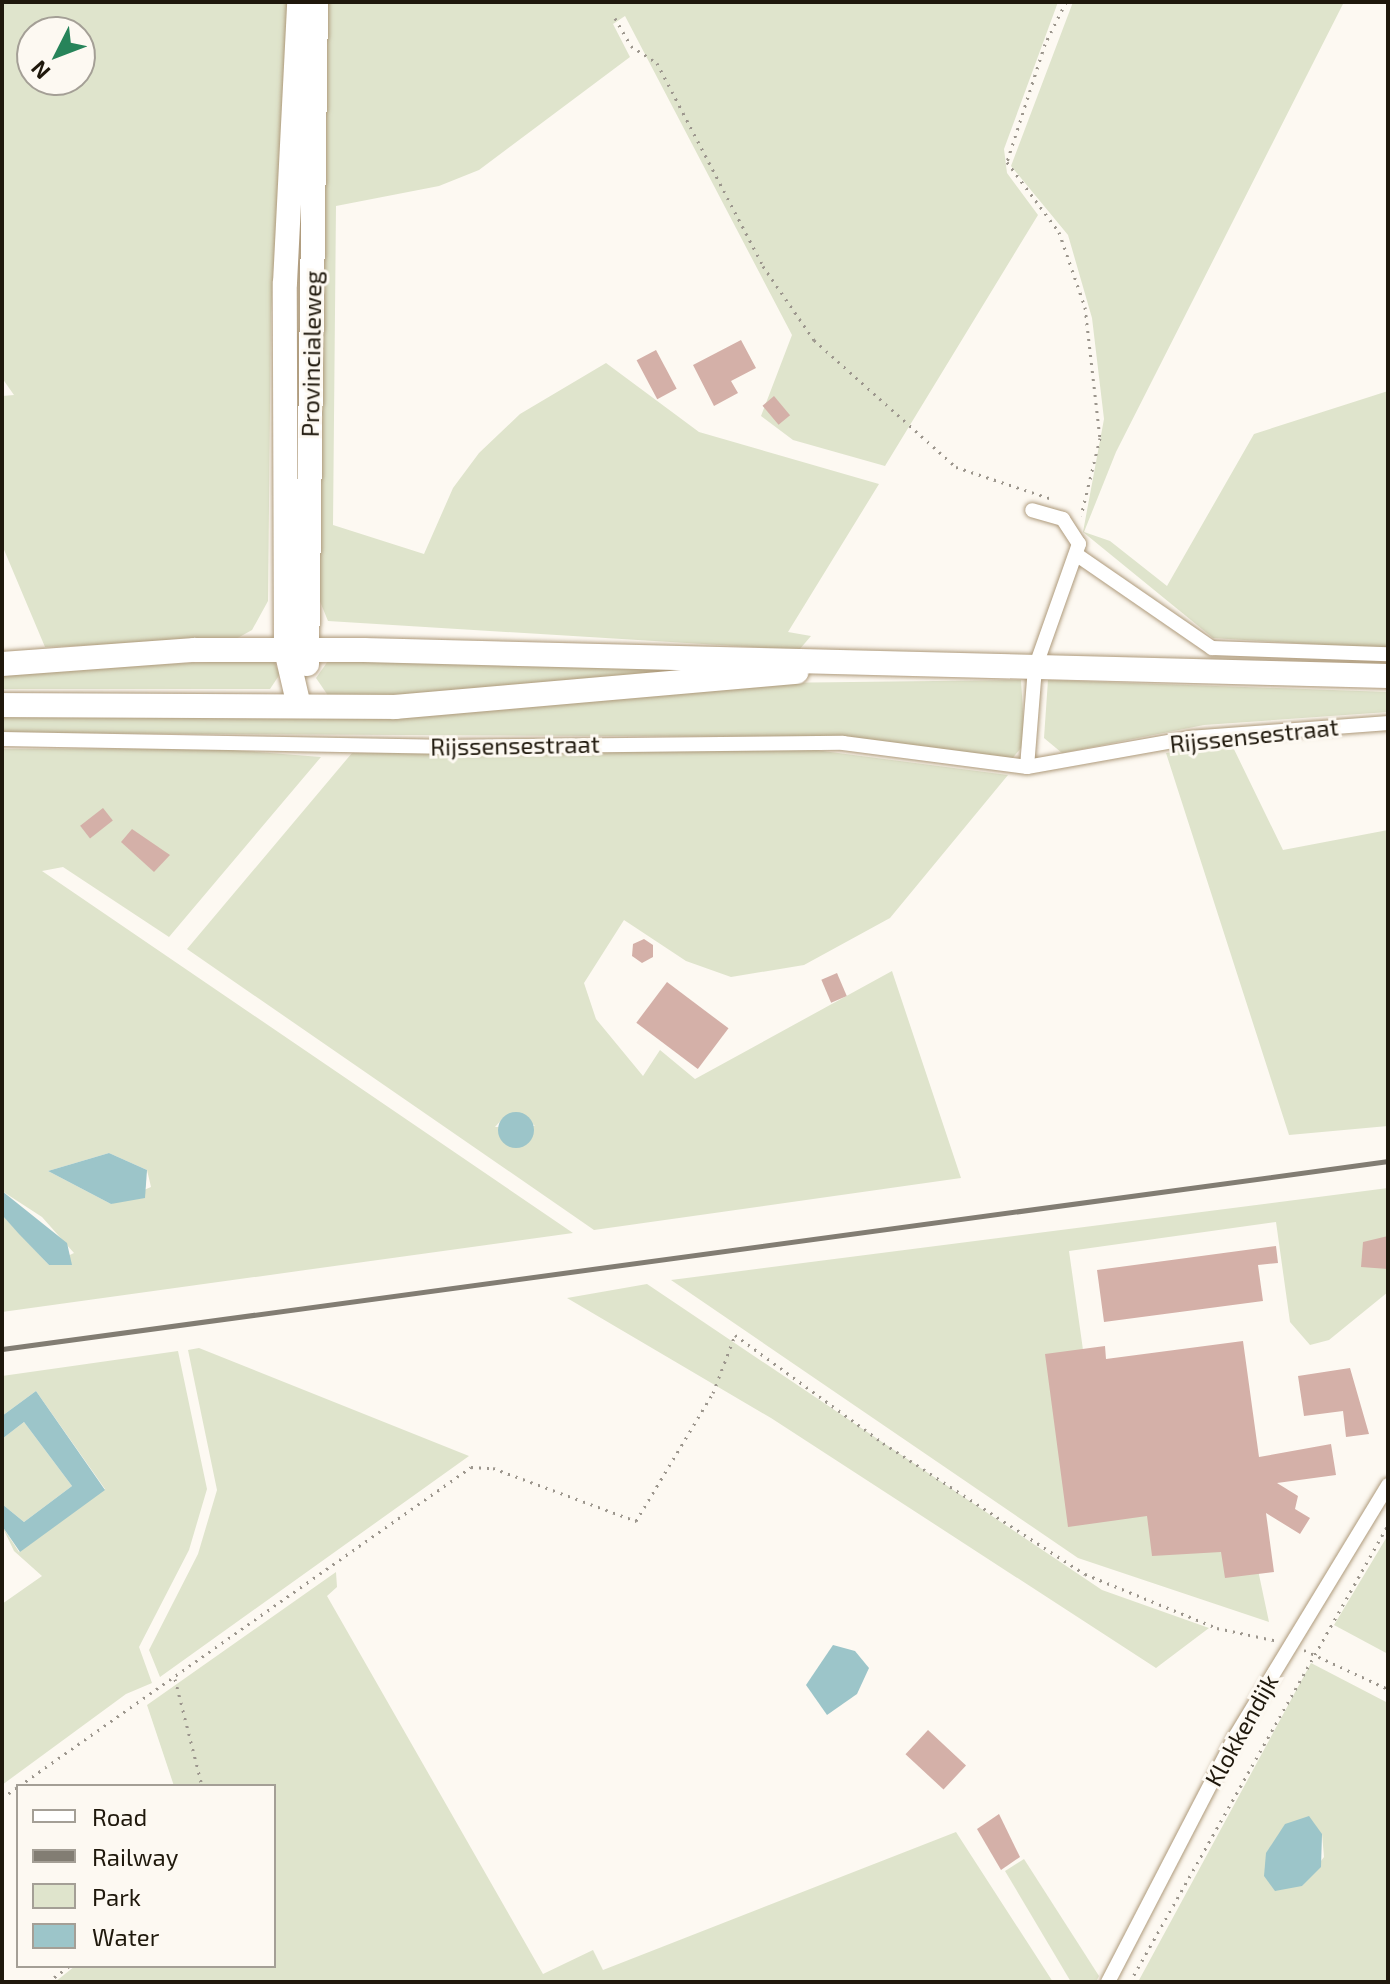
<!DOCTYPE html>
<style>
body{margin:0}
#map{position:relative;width:1390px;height:1984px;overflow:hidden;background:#fdf9f2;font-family:"Exo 2",sans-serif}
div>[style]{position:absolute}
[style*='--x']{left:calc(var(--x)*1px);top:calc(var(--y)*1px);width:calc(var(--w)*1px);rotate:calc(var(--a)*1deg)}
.green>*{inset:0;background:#dfe4cc}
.water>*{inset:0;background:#9cc5c9}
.round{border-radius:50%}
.building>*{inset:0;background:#d4b0a8;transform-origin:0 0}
.path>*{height:3px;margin-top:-1.5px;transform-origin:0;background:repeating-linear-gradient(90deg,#9c968d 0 2px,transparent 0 8px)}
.roads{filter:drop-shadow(0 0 2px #ae9a7b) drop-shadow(0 0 2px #ae9a7b)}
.minor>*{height:14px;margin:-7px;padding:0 7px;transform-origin:7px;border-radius:7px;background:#fff}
.primary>*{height:24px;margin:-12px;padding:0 12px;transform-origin:12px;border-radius:12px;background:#fff}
.rail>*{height:5px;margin:-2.5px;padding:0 2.5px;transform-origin:2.5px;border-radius:2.5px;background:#827d73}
span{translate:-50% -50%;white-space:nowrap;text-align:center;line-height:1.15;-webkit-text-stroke:6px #fdf9f2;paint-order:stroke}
.street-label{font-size:24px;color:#1f180c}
.frame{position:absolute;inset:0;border:4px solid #1f180c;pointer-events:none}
.legend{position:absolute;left:16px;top:1784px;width:260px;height:184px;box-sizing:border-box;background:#fdf9f2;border:2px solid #a49f96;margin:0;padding:10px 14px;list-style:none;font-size:24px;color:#1f180c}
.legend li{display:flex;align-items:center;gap:16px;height:40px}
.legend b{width:40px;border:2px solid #a49f96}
.north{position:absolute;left:16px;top:16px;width:80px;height:80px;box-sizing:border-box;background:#fdf9f2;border:2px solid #a49f96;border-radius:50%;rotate:228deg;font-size:22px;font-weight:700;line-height:32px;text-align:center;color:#1f180c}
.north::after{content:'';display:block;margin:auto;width:28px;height:36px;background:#27845a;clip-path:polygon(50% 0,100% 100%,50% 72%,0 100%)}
</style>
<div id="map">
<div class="green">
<i style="clip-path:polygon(evenodd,2px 2px,291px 2px,271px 313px,268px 601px,252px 630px,234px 640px,45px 647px,2px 545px,2px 396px,14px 395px,2px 378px,2px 2px,32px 32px,80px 32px,80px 80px,32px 80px,32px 32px)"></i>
<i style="clip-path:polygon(326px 2px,1058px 2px,1004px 149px,1007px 173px,1038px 215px,885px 466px,793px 440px,761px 416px,792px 335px,625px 16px,613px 24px,630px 57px,479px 170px,439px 186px,336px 206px,333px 525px,424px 554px,453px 488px,479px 453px,520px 414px,606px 363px,699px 432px,879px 484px,788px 632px,811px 636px,799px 650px,328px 621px,319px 599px)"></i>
<i style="clip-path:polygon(1073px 2px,1344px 2px,1116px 452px,1084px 532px,1110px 541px,1167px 586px,1254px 434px,1388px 391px,1388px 649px,1213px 638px,1083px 532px,1104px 419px,1092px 318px,1068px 235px,1011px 166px)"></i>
<i style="clip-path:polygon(273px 659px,280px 674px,270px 689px,2px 689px,2px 672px)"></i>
<i style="clip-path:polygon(328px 661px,746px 664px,448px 698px,329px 697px,316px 678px)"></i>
<i style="clip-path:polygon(1021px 680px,1025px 743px,1011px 760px,828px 737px,2px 733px,2px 717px,230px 717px,769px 683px)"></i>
<i style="clip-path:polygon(1048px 680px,1388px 692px,1388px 712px,1204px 725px,1062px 753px,1044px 738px)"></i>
<i style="clip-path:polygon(1230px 741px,1283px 850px,1388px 830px,1388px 1126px,1289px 1135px,1166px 753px)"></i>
<i style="clip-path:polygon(evenodd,208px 748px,321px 757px,169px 937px,63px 867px,42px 871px,573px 1233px,2px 1312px,2px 1215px,49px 1265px,74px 1253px,42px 1217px,2px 1191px,2px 749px,208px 748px,109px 1153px,147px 1170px,151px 1187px,111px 1204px,48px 1171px,109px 1153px)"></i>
<i style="clip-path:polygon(evenodd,815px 750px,1008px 775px,890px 918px,804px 965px,731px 977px,686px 961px,624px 920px,584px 983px,596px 1019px,643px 1076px,660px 1050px,695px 1079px,892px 971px,961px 1178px,594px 1230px,187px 949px,352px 753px,815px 750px,519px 1113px,535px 1126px,495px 1127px,504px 1117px,519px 1113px)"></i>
<i style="clip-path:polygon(1388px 1188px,1388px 1292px,1329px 1340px,1310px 1345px,1290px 1322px,1276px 1222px,1069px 1251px,1088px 1385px,1258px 1570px,1269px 1622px,1078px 1558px,671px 1280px)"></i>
<i style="clip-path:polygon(647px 1284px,1102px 1590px,1209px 1628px,1156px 1668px,771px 1418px,567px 1298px)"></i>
<i style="clip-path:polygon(199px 1348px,469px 1456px,160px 1677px,149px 1650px,198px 1554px,217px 1490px,188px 1350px)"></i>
<i style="clip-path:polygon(178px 1351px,207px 1489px,189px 1550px,139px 1647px,152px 1683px,126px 1694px,2px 1785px,2px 1604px,42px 1576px,14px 1551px,2px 1526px,19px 1552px,105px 1489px,36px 1391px,2px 1416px,2px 1376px)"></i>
<i style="clip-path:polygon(24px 1422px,72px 1486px,24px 1522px,2px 1504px,2px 1439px)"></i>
<i style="clip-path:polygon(1388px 1535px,1388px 1654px,1334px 1625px)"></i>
<i style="clip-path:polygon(336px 1572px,337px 1587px,327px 1596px,543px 1974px,593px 1950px,603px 1970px,956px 1832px,1053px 1982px,55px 1982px,75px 1966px,274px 1966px,274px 1786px,174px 1786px,147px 1705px)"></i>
<i style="clip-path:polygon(evenodd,1311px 1663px,1388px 1703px,1388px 1982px,1138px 1982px,1311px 1663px,1322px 1834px,1324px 1857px,1302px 1886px,1322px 1834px)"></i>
<i style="clip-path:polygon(1024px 1859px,1099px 1976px,1096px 1982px,1071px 1982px,1005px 1871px)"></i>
</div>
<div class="water">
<i class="round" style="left:498px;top:1112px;width:36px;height:36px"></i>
<i style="clip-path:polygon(109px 1153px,147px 1170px,145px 1198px,111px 1204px,48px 1171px)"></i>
<i style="clip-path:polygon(2px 1191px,67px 1243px,72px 1265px,49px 1265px,19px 1234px,2px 1215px)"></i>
<i style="clip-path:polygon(36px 1391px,105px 1490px,20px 1552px,2px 1526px,2px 1504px,24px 1522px,72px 1486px,24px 1422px,2px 1439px,2px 1416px)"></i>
<i style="clip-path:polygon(833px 1645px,855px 1651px,869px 1668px,857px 1694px,827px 1715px,806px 1685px)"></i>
<i style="clip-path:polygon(1309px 1816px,1322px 1834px,1321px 1867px,1302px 1886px,1275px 1891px,1264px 1876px,1266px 1853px,1285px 1824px)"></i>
</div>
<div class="building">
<i style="clip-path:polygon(741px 340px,756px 368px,731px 381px,738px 393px,714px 406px,693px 365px)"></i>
<i style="left:656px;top:350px;width:44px;height:22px;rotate:62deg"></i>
<i style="left:774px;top:396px;width:25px;height:15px;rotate:50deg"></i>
<i style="left:103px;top:808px;width:16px;height:29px;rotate:52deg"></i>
<i style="clip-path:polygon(132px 829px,170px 855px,154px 872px,121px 842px)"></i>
<i style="clip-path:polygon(644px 939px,653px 945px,653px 957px,642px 963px,632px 956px,633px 944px)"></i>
<i style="left:837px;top:973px;width:25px;height:17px;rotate:67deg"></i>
<i style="left:667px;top:982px;width:77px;height:51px;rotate:37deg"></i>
<i style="clip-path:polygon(1388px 1236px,1388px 1269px,1361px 1267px,1363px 1242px)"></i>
<i style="clip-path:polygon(1276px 1246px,1278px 1263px,1258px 1265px,1263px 1301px,1104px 1322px,1097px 1270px)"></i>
<i style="clip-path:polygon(1243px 1341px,1259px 1457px,1331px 1444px,1336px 1475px,1277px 1483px,1298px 1496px,1295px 1509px,1310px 1518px,1300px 1534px,1266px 1513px,1274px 1572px,1225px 1578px,1221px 1552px,1152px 1556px,1147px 1516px,1068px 1527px,1045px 1354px,1105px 1346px,1106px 1359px)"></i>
<i style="clip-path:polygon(1350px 1368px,1369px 1434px,1346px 1437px,1343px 1411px,1304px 1416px,1298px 1376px)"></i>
<i style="left:928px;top:1730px;width:52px;height:33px;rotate:43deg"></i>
<i style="clip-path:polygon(999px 1814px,1020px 1857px,1001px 1870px,977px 1829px)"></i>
</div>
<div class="path">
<i style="--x:1066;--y:2;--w:47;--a:116.6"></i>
<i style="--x:1045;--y:44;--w:124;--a:107.9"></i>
<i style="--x:1007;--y:162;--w:87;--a:53.4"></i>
<i style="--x:1059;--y:232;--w:79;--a:70.9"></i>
<i style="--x:1085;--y:307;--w:132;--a:83.5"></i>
<i style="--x:1100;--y:438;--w:80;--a:103.7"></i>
<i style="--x:615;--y:18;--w:32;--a:60"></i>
<i style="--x:631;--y:46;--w:31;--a:33"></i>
<i style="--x:657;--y:63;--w:229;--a:62.4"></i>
<i style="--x:763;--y:266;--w:90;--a:55.4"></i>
<i style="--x:814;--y:340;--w:191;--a:41.8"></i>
<i style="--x:956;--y:467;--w:101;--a:18.4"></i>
<i style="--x:1304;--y:1650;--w:93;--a:24.9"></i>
<i style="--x:175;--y:1679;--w:110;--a:75.8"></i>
<i style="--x:19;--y:1786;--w:553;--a:-35.21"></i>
<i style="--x:471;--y:1467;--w:22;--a:3"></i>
<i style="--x:493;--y:1468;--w:153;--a:20.3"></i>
<i style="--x:636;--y:1521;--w:149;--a:-59"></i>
<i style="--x:713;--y:1393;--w:62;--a:-69.2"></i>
<i style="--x:735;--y:1335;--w:183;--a:36.1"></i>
<i style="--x:883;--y:1443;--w:241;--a:33"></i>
<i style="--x:1085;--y:1574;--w:143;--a:22.2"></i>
<i style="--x:1217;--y:1628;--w:62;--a:12"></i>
<i style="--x:2;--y:1798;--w:19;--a:-35"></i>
<i style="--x:48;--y:1982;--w:26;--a:-37"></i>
<i style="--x:1130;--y:1982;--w:525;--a:-60.55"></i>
</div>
<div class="roads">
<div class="minor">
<i style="--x:1077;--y:555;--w:164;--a:34.6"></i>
<i style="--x:1212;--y:648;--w:176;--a:2"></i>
<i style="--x:2;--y:739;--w:438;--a:1"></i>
<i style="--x:440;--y:747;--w:403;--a:-0.6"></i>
<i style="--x:843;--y:743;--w:186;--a:7.4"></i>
<i style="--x:1027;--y:767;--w:165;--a:-10.1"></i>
<i style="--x:1189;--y:738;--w:200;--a:-4.3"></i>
<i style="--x:1027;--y:767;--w:99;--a:-85.4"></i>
<i style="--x:1035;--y:668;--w:132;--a:-70.5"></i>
<i style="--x:1079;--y:544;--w:30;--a:-123"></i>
<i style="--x:1063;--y:519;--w:32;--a:-164"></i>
<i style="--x:1108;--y:1982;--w:276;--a:-62.6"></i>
<i style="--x:1235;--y:1737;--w:295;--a:-58.7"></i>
</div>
<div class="primary">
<i style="--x:2;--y:664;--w:193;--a:-4.2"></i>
<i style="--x:194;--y:650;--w:170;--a:0"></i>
<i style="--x:364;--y:650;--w:1024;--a:1.45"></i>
<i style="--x:307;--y:664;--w:662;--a:-89.22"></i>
<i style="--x:2;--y:705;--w:393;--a:0.3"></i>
<i style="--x:395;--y:707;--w:403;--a:-5"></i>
<i style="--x:299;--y:706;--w:57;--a:-103.1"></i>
<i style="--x:286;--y:650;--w:367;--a:-90.2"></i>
<i style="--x:285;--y:283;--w:281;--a:-87.1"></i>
</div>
</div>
<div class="rail">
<i style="--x:2;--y:1349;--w:1399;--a:-7.72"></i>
</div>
<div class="street-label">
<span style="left:311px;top:354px;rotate:-89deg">Provincialeweg</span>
<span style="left:1254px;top:735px;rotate:-6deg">Rijssensestraat</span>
<span style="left:515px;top:745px;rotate:-1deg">Rijssensestraat</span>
<span style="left:1241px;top:1730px;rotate:-61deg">Klokkendijk</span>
</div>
<div class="frame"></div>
<ul class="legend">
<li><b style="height:10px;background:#fff"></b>Road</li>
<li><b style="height:10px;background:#827d73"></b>Railway</li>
<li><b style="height:22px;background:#dfe4cc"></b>Park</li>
<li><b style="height:22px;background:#9cc5c9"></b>Water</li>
</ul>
<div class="north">N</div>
</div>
